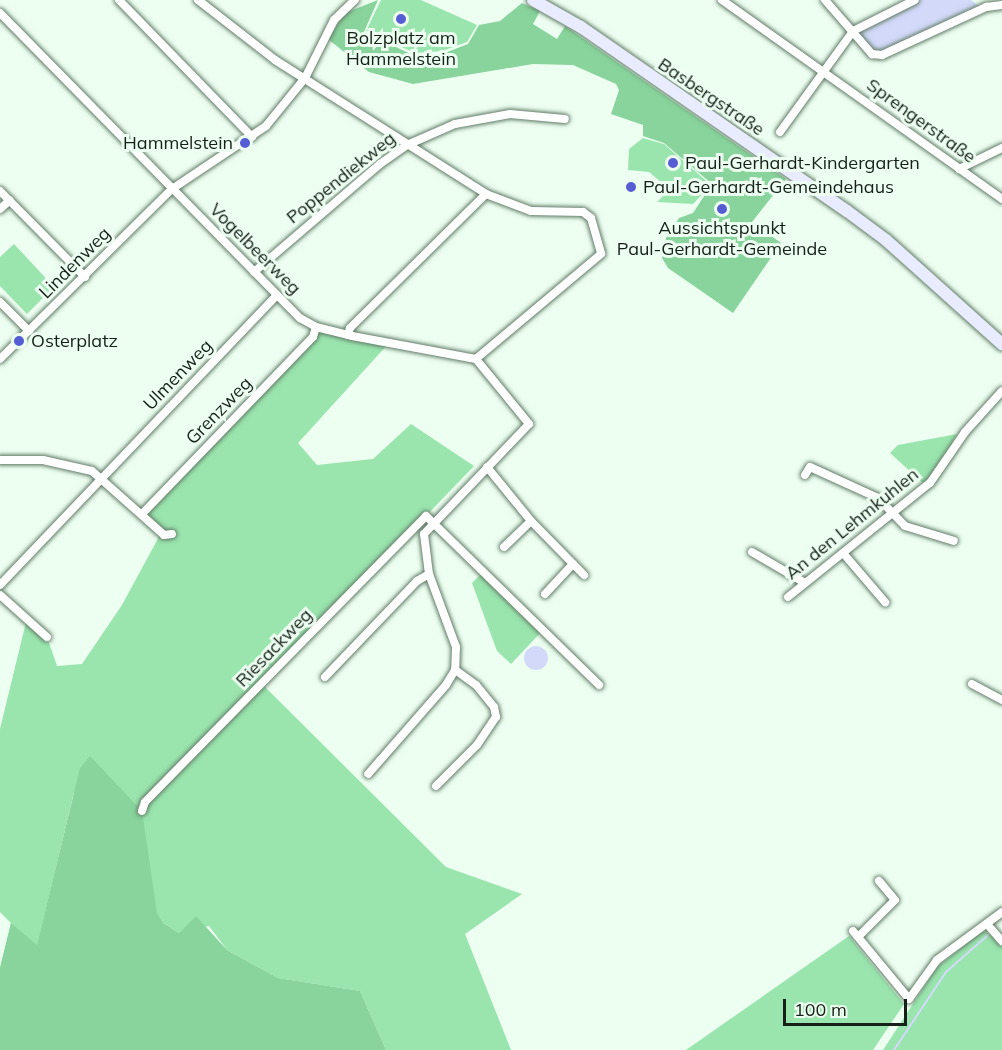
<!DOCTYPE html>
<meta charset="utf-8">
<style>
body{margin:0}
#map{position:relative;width:1002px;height:1050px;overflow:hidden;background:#edfff1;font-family:Mulish,sans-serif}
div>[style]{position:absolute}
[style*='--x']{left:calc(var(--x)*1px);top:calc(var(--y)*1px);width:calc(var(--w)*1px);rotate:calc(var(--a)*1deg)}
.green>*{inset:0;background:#9ae5ae}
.forest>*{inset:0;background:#88d49c}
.water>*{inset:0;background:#d3daf9}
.round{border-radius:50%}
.stream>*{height:2px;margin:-1px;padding:0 1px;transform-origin:1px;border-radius:1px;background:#d3daf9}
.roads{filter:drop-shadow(0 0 2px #627c68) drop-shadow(0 0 2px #627c68)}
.street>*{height:8px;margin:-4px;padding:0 4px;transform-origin:4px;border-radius:4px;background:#fff}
.secondary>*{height:12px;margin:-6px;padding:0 6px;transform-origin:6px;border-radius:6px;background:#e9ecfe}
.dots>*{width:16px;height:16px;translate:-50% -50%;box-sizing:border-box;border:3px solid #edfff1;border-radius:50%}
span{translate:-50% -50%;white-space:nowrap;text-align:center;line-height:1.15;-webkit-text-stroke:6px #edfff1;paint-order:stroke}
.poi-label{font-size:18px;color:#162018}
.right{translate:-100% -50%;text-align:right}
.left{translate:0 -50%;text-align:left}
.street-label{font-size:18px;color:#162018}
.scale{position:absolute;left:783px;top:999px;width:124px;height:27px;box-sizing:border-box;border:3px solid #162018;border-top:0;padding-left:8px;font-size:18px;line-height:21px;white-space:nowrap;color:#162018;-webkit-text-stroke:4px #edfff1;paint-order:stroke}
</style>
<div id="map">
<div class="green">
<i style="clip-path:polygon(381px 0,421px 0,477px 25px,467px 42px,442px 51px,415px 53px,366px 31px)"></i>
<i style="clip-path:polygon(643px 138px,664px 144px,711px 185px,693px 204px,657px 202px,664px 195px,661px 182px,649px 172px,628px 170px,629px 149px)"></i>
<i style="clip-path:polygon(14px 244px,54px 287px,27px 314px,0 286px,0 257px)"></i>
<i style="clip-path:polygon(316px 327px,389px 343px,298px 443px,317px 465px,373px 459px,411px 424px,474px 466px,263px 685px,446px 867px,522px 894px,465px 934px,511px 1050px,386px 1050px,360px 991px,278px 978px,227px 950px,209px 926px,179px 933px,163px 923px,74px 792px,37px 946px,0 1050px,0 968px,11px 923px,0 912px,0 729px,27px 618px,47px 637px,57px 666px,82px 664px,122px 605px,161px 533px,142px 514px,313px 337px)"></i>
<i style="clip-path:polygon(957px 434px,937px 471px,924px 484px,890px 453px,898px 445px)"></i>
<i style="clip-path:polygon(484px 571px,543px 630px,511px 664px,497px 651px,472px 583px)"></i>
<i style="clip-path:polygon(983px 931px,1002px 941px,1002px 1050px,883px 1050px,937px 967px)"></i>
<i style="clip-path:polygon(849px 936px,904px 1004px,873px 1050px,686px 1050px)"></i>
</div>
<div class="forest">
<i style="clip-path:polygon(378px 0,364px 32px,415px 56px,442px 54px,468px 44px,479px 25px,500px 21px,522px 3px,540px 11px,533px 24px,557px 39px,565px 26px,786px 179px,752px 222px,781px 243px,733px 313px,668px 268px,662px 258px,666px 238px,679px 218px,693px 213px,712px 184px,664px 143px,643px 136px,643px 125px,611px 114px,619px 90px,616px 84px,573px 65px,533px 64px,413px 84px,369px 72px,328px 39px,345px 13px)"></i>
<i style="clip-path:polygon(90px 756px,142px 811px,157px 913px,163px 923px,179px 933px,196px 916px,227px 950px,278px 978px,360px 991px,386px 1050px,0 1050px,0 968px,11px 923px,37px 945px,80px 768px)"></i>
</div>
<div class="water">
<i style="clip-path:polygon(919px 0,971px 0,979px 6px,882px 52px,873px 51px,857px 31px)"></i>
<i class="round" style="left:524px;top:646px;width:24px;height:24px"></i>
</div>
<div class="stream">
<i style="--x:894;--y:1050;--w:94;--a:-56.3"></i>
<i style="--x:946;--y:972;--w:56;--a:-41.4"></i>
</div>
<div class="roads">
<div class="street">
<i style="--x:119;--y:0;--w:191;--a:45.8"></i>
<i style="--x:198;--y:0;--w:98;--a:37.9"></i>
<i style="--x:275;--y:60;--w:250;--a:32.4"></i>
<i style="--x:486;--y:194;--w:48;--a:20.7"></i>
<i style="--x:531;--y:211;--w:52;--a:1.1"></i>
<i style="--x:583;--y:212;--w:10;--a:37"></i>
<i style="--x:591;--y:218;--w:37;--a:74"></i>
<i style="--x:601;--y:254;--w:163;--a:140"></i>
<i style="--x:722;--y:0;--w:344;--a:35.4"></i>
<i style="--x:825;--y:0;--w:72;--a:49"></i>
<i style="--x:872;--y:54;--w:10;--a:6"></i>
<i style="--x:882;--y:55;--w:115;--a:-24.8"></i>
<i style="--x:986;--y:7;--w:16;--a:-7"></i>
<i style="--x:0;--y:13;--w:428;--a:45.5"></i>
<i style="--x:300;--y:318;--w:18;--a:29"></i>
<i style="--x:316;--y:327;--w:37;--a:14"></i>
<i style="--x:352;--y:336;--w:126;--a:10.5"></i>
<i style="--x:476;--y:359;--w:84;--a:50.8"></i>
<i style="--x:529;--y:424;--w:152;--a:133.7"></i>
<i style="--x:424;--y:534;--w:40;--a:82.9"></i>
<i style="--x:429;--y:574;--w:78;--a:69.7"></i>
<i style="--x:456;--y:647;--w:23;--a:92"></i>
<i style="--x:455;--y:670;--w:17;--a:121"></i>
<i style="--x:446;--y:685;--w:118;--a:131.2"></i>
<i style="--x:780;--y:132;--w:125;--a:-54.1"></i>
<i style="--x:853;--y:31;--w:69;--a:-26.6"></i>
<i style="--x:959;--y:169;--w:48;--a:-26"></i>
<i style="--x:0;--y:191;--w:121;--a:45.3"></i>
<i style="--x:0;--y:209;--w:13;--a:-42"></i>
<i style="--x:254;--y:272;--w:166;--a:-40.6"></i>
<i style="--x:380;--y:164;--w:33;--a:-35"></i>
<i style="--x:407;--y:145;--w:52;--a:-23.6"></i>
<i style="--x:455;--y:124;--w:56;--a:-10.3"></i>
<i style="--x:510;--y:114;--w:55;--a:5.2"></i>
<i style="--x:0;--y:302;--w:41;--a:45"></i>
<i style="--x:348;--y:335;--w:7;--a:-74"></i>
<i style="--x:350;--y:328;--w:191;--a:-44.6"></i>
<i style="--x:0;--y:359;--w:242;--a:-44.7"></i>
<i style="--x:172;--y:189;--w:113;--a:-33.8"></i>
<i style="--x:266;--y:126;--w:62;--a:-50.9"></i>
<i style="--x:305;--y:78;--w:65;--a:-63.4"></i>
<i style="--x:334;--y:20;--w:29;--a:-44"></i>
<i style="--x:0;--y:460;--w:43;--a:0"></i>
<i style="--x:43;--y:460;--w:50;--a:12.7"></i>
<i style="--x:92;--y:471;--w:96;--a:41.6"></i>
<i style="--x:164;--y:535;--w:8;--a:-7"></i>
<i style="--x:487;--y:467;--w:70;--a:50.8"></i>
<i style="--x:531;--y:521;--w:76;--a:45.5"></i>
<i style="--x:805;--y:475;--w:9;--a:-58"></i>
<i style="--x:810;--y:467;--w:75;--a:24.5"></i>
<i style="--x:878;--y:498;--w:39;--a:46"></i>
<i style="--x:905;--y:526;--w:51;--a:17"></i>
<i style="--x:142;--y:514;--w:246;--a:-46"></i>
<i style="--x:313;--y:337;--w:10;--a:-73"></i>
<i style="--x:504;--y:547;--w:37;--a:-44"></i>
<i style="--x:752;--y:552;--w:61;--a:30.3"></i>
<i style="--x:843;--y:553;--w:65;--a:49.4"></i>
<i style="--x:0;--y:585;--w:401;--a:-46.3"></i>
<i style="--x:545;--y:594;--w:41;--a:-47"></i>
<i style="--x:0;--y:595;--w:63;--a:41.8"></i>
<i style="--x:788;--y:597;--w:182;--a:-38.8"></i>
<i style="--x:930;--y:483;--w:62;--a:-55.5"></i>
<i style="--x:965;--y:432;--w:55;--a:-47.9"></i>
<i style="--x:325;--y:677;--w:133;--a:-46.2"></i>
<i style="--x:417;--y:581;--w:14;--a:-30"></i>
<i style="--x:972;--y:684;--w:34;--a:28"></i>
<i style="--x:436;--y:786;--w:58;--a:-45"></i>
<i style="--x:477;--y:745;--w:34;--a:-56"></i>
<i style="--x:496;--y:717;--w:10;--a:-101"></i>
<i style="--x:494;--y:707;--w:28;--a:-129"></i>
<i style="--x:476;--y:685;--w:26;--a:-144"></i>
<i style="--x:142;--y:811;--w:9;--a:-72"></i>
<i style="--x:145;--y:802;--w:401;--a:-45.5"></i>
<i style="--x:426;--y:516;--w:242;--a:44.3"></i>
<i style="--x:987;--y:924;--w:23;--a:49"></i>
<i style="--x:853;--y:931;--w:88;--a:50.5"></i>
<i style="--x:909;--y:999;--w:48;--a:-54.3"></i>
<i style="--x:937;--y:960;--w:81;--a:-36.4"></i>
<i style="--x:858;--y:937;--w:52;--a:-45"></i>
<i style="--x:895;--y:900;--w:25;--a:-130"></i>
</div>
<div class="secondary">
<i style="--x:533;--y:0;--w:55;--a:29.4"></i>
<i style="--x:581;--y:27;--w:323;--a:34.7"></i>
<i style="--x:847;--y:211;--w:49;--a:36.6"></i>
<i style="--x:886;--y:240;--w:156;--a:41.9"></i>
</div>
</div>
<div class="dots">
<i style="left:401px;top:19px;background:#565dd4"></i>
<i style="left:245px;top:143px;background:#565dd4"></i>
<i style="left:673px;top:163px;background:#565dd4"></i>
<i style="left:631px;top:187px;background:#565dd4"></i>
<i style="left:722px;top:209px;background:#565dd4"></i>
<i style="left:19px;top:341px;background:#565dd4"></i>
</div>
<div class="poi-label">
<span style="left:401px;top:49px">Bolzplatz am<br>Hammelstein</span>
<span class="right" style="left:233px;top:143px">Hammelstein</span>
<span class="left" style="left:685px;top:163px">Paul-Gerhardt-Kindergarten</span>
<span class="left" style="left:643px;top:187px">Paul-Gerhardt-Gemeindehaus</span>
<span style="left:722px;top:239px">Aussichtspunkt<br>Paul-Gerhardt-Gemeinde</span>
<span class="left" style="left:31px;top:341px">Osterplatz</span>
</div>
<div class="street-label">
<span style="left:711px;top:97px;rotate:34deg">Basbergstraße</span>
<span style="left:921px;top:121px;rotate:36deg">Sprengerstraße</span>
<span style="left:341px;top:178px;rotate:-39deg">Poppendiekweg</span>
<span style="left:255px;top:249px;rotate:45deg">Vogelbeerweg</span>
<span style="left:75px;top:263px;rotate:-45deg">Lindenweg</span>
<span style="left:178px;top:375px;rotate:-46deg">Ulmenweg</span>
<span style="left:219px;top:411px;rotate:-46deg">Grenzweg</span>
<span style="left:852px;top:524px;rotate:-39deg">An den Lehmkuhlen</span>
<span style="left:274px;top:648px;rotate:-46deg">Riesackweg</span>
</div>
<div class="scale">100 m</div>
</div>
